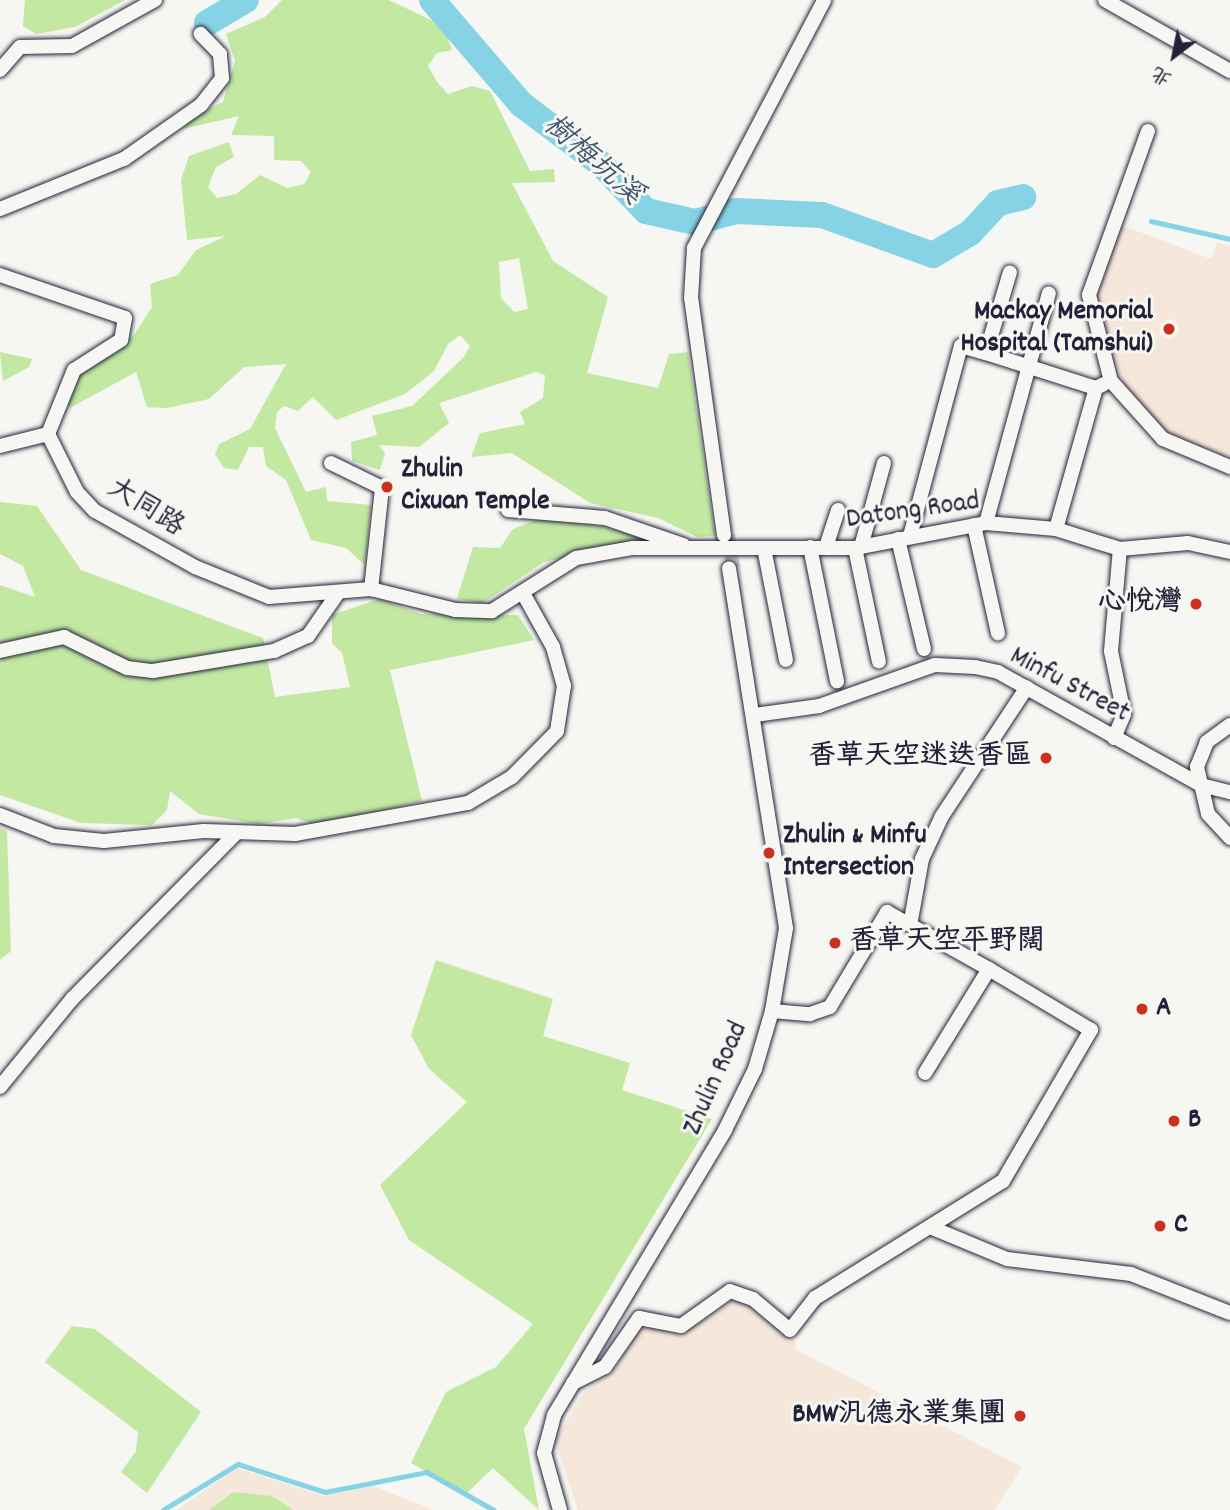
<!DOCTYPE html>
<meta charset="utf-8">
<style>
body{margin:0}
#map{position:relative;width:1230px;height:1510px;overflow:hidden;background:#f6f6f2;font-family:Dekko,"LXGW WenKai TC",sans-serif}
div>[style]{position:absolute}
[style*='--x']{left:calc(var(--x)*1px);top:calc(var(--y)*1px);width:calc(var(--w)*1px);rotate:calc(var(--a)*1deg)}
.built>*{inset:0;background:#f6e7db}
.green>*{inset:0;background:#c2e8a2}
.stream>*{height:4.5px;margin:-2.25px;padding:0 2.25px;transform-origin:2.25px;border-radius:2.25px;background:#86d3e5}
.river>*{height:26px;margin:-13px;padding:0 13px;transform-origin:13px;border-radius:13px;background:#86d3e5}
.street-tunnel>*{height:14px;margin-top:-7px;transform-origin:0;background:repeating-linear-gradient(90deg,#cccccd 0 14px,transparent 0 21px)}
.roads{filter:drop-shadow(0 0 2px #22223b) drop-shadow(0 0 2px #22223b)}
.street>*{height:14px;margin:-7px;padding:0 7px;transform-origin:7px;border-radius:7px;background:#f6f6f2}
.dots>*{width:19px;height:19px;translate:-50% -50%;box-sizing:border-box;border:4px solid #f6f6f2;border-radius:50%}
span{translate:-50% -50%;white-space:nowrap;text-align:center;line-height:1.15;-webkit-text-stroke:6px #f6f6f2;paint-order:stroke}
.poi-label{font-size:28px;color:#22223b;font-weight:700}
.right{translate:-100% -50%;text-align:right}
.left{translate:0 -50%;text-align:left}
.street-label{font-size:28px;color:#22223b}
.water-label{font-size:30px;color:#40576e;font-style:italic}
.north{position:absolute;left:1139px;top:21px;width:70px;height:70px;-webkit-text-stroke:5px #f6f6f2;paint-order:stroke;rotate:212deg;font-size:19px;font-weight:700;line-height:28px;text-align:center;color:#22223b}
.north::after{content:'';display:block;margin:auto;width:24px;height:32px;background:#22223b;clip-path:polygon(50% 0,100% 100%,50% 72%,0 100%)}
</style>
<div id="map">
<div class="built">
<i style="clip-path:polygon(1116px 223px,1211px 259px,1217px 242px,1230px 246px,1230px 457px,1164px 433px,1125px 389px,1094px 290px)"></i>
<i style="clip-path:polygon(737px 1298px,796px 1342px,795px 1349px,1022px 1467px,995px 1510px,578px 1510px,555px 1441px,584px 1392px,614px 1371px,638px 1331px,649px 1326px,681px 1335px)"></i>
<i style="clip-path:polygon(237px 1468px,324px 1496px,373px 1486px,434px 1510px,176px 1510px)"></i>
</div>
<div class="green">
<i style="clip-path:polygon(25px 0,125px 0,75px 27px,36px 34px,23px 26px)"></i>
<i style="clip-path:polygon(evenodd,282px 0,389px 0,435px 22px,447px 36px,452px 50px,437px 53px,428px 66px,437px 82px,448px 94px,472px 86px,490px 91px,530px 171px,554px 169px,555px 182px,512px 183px,553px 261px,608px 297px,587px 373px,658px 388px,669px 354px,688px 352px,715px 536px,697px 537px,658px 518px,590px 503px,512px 453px,471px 457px,480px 433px,525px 424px,520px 412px,543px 398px,545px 375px,536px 372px,439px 403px,449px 423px,419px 447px,379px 445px,385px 453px,380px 470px,352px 461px,351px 442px,377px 435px,372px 416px,412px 406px,464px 357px,470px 346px,460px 335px,448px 344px,434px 371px,405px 394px,336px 420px,313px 397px,298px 411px,284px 406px,277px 412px,275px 428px,306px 492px,326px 487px,327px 501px,371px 505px,365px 565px,346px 548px,311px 540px,286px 480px,266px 466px,263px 447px,249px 447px,238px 470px,224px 468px,215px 454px,219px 444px,250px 429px,286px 364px,244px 367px,209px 399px,167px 408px,147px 407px,136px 372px,70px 408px,66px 402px,81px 371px,134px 335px,152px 307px,150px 284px,178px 275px,196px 250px,226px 236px,187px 240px,181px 180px,189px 156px,229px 142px,234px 157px,216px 167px,208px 187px,217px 198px,236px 194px,260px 175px,287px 188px,304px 184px,311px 172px,301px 161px,274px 160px,274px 136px,231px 135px,239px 116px,183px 129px,188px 119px,223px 102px,235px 61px,226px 34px,265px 17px,282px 0,519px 258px,528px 309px,514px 312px,501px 298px,499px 262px,519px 258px)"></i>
<i style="clip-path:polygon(0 352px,32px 359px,29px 367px,3px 381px)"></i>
<i style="clip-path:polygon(0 502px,37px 506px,81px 570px,263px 638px,275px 697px,350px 687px,342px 653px,332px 643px,332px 615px,379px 599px,421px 614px,518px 615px,534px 640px,390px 670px,422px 801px,320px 826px,296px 818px,259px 824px,199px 814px,170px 791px,167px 810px,152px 825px,81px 823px,0 795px,0 585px,35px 597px,23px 566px,0 554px)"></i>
<i style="clip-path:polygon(539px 519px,599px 526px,658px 539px,544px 562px,483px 603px,457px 599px,473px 547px,500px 548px,513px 529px)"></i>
<i style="clip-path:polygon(0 828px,7px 831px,11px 951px,0 960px)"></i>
<i style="clip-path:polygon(436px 960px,553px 999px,543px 1036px,630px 1063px,622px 1090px,712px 1119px,524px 1429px,539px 1510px,493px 1468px,466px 1494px,411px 1463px,446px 1392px,496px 1367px,533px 1324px,409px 1240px,380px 1185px,467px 1102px,429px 1069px,411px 1035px)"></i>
<i style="clip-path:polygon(72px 1326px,95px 1329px,201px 1412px,147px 1493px,121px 1472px,136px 1451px,138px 1432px,45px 1362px)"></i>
<i style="clip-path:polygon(233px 1492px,272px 1496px,294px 1510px,209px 1510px)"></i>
</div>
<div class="stream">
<i style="--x:1151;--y:221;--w:81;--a:12.8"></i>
<i style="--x:163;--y:1510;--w:88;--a:-31.5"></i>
<i style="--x:238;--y:1464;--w:91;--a:17.8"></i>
<i style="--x:325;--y:1492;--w:104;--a:-11.1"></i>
<i style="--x:427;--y:1472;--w:77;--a:29.6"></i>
</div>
<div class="river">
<i style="--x:432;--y:0;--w:137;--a:49.4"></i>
<i style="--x:521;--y:104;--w:100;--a:36.9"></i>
<i style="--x:601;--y:164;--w:65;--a:46.2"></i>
<i style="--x:646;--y:211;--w:50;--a:12.7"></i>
<i style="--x:695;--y:222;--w:42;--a:-15"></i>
<i style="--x:736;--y:211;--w:86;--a:2.7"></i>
<i style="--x:822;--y:215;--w:118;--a:19.8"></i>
<i style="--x:933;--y:255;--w:43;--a:-30.7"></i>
<i style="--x:970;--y:233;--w:41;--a:-47"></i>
<i style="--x:998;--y:203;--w:26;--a:-13"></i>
<i style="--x:207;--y:23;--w:45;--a:-30.5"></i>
</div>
<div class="street-tunnel">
<i style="--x:728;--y:535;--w:33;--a:81"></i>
</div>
<div class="roads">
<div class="street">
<i style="--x:1105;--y:0;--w:144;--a:29.6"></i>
<i style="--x:0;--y:70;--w:30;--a:-49"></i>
<i style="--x:20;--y:47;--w:52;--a:-1.1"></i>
<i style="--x:72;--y:46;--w:95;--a:-29"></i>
<i style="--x:1148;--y:131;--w:174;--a:109.8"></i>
<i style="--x:1089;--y:295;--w:89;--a:75.7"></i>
<i style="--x:1111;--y:381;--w:78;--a:48.1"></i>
<i style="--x:1163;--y:439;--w:73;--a:22.7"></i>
<i style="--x:0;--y:209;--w:134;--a:-22"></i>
<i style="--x:124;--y:159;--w:94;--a:-35"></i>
<i style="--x:201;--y:105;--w:34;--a:-52"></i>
<i style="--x:222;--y:78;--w:24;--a:-95"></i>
<i style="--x:220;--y:54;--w:28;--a:-134"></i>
<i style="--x:0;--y:275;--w:132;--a:19"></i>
<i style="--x:125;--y:318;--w:22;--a:100"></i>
<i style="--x:121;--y:340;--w:56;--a:147.4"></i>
<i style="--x:74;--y:370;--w:69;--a:112.1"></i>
<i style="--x:48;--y:434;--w:65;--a:63.4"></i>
<i style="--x:77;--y:492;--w:26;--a:47"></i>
<i style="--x:95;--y:511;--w:115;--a:29.2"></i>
<i style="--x:195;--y:567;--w:80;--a:22.1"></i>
<i style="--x:269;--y:597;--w:102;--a:-4.5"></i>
<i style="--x:371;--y:589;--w:87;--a:14"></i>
<i style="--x:455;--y:610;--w:37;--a:2"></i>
<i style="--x:492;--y:611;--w:99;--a:-32.2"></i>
<i style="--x:576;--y:558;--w:58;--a:-10"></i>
<i style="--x:633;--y:548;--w:222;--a:0"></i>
<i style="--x:855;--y:548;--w:133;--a:-10.8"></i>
<i style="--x:986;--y:523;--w:70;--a:4.9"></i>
<i style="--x:1056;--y:529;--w:67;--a:17.4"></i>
<i style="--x:1120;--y:549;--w:68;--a:-5"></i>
<i style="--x:1188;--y:543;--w:43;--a:12.1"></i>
<i style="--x:986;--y:353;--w:115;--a:17.7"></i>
<i style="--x:1096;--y:388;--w:9;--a:-27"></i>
<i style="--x:0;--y:446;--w:49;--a:-14"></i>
<i style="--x:331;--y:463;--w:57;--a:26.1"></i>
<i style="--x:382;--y:488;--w:102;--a:96.2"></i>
<i style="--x:508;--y:510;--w:97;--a:4.7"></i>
<i style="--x:605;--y:518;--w:83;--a:19.1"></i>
<i style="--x:986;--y:523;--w:238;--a:-74.7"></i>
<i style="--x:974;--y:525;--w:111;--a:77.5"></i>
<i style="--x:1056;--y:529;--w:147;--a:-74.2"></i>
<i style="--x:724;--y:535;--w:239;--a:-97.9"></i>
<i style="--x:691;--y:298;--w:50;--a:-86.6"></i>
<i style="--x:694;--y:248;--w:280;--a:-62.3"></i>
<i style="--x:910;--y:536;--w:197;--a:-75"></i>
<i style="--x:961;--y:346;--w:26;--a:16"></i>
<i style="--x:986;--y:353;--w:84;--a:-73.5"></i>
<i style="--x:898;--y:539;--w:113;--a:76.7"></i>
<i style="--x:810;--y:547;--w:137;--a:78.6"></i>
<i style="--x:826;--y:547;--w:39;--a:-72"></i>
<i style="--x:861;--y:547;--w:87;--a:-74.7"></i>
<i style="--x:764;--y:548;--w:114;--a:78.9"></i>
<i style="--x:855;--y:548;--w:116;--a:78.1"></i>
<i style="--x:0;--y:651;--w:66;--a:-12.3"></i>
<i style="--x:64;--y:637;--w:70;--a:26.2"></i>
<i style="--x:127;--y:668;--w:26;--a:7"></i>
<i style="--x:153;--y:671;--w:123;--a:-9.4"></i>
<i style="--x:274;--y:651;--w:37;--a:-24"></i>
<i style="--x:308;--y:636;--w:52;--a:-55.1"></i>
<i style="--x:755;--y:715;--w:65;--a:-8"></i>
<i style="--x:819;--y:706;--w:123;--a:-19.5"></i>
<i style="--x:935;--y:665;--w:40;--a:2.9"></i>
<i style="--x:975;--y:667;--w:24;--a:12"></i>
<i style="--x:998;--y:672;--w:232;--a:29.1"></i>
<i style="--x:1201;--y:785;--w:30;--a:14"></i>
<i style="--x:1230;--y:725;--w:29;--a:144"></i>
<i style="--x:1207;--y:742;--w:27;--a:112"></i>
<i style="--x:1197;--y:767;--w:48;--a:76.8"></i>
<i style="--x:1208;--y:814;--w:33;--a:47"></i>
<i style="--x:1114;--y:738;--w:26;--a:-67"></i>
<i style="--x:1124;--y:714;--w:64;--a:-101.7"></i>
<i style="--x:1111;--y:651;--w:102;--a:-85"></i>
<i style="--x:0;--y:815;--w:58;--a:21.3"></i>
<i style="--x:54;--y:836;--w:50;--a:5.7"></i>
<i style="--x:104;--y:841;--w:100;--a:-5.7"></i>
<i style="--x:204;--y:831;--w:91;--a:1.9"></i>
<i style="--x:295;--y:834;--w:176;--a:-10.2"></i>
<i style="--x:468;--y:803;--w:51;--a:-30.6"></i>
<i style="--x:512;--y:777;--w:64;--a:-45.6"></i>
<i style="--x:557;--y:731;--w:46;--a:-81.2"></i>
<i style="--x:564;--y:686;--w:41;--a:-105.8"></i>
<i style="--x:553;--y:647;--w:60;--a:-119.1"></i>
<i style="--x:911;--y:920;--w:62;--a:-79.8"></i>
<i style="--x:922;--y:859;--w:47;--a:-65.1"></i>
<i style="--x:942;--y:816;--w:154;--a:-56.6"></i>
<i style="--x:772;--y:1011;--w:38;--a:5"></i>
<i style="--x:810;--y:1014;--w:21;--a:-19"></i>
<i style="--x:830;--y:1007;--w:111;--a:-59"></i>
<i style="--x:887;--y:912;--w:117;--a:29.2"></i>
<i style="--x:0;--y:1087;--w:114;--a:-50.7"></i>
<i style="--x:72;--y:999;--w:232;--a:-45.3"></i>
<i style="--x:930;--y:1227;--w:83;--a:22.6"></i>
<i style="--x:1007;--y:1259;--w:125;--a:6.9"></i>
<i style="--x:1131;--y:1274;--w:106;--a:21.5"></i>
<i style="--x:573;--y:1383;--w:36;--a:-27"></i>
<i style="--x:605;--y:1367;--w:60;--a:-55.2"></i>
<i style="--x:639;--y:1318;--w:43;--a:10.8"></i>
<i style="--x:681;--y:1326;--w:60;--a:-35.5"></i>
<i style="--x:730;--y:1291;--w:24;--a:19"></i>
<i style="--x:753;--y:1299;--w:48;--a:40"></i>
<i style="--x:790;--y:1330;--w:41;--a:-52"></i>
<i style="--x:815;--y:1298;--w:221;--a:-31.9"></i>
<i style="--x:1003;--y:1181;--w:175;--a:-59.8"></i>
<i style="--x:1091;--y:1030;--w:119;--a:-149.1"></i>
<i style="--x:989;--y:969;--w:122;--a:121.6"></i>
<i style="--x:560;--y:1510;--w:59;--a:-105.7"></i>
<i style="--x:544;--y:1453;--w:39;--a:-75"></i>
<i style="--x:554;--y:1415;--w:332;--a:-59"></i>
<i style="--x:725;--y:1130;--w:68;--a:-63.8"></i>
<i style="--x:755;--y:1069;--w:60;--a:-73.7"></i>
<i style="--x:772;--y:1011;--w:84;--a:-80.4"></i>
<i style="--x:786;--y:928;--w:364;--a:-99"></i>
</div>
</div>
<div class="dots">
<i style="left:1169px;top:329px;background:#c8321e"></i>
<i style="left:387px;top:487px;background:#c8321e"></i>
<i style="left:1196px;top:604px;background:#c8321e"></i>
<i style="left:1046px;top:758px;background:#c8321e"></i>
<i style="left:769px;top:853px;background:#c8321e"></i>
<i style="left:835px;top:943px;background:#c8321e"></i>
<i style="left:1142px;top:1009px;background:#c8321e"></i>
<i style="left:1174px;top:1121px;background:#c8321e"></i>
<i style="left:1160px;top:1226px;background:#c8321e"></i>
<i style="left:1020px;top:1416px;background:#c8321e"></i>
</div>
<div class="poi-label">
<span class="right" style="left:1153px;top:329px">Mackay Memorial<br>Hospital (Tamshui)</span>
<span class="left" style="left:401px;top:487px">Zhulin<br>Cixuan Temple</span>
<span class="right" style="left:1182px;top:604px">心悅灣</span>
<span class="right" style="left:1032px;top:758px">香草天空迷迭香區</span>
<span class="left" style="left:783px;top:853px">Zhulin &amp; Minfu<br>Intersection</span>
<span class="left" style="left:849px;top:943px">香草天空平野闊</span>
<span class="left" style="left:1156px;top:1009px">A</span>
<span class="left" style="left:1188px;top:1121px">B</span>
<span class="left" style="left:1174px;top:1226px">C</span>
<span class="right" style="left:1006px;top:1416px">BMW汎德永業集團</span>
</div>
<div class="street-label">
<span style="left:145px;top:509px;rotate:32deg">大同路</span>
<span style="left:913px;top:512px;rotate:-8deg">Datong Road</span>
<span style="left:1069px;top:686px;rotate:28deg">Minfu Street</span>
<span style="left:717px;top:1079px;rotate:-66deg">Zhulin Road</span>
</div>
<div class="water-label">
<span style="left:591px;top:162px;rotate:41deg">樹梅坑溪</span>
</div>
<div class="north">北</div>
</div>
